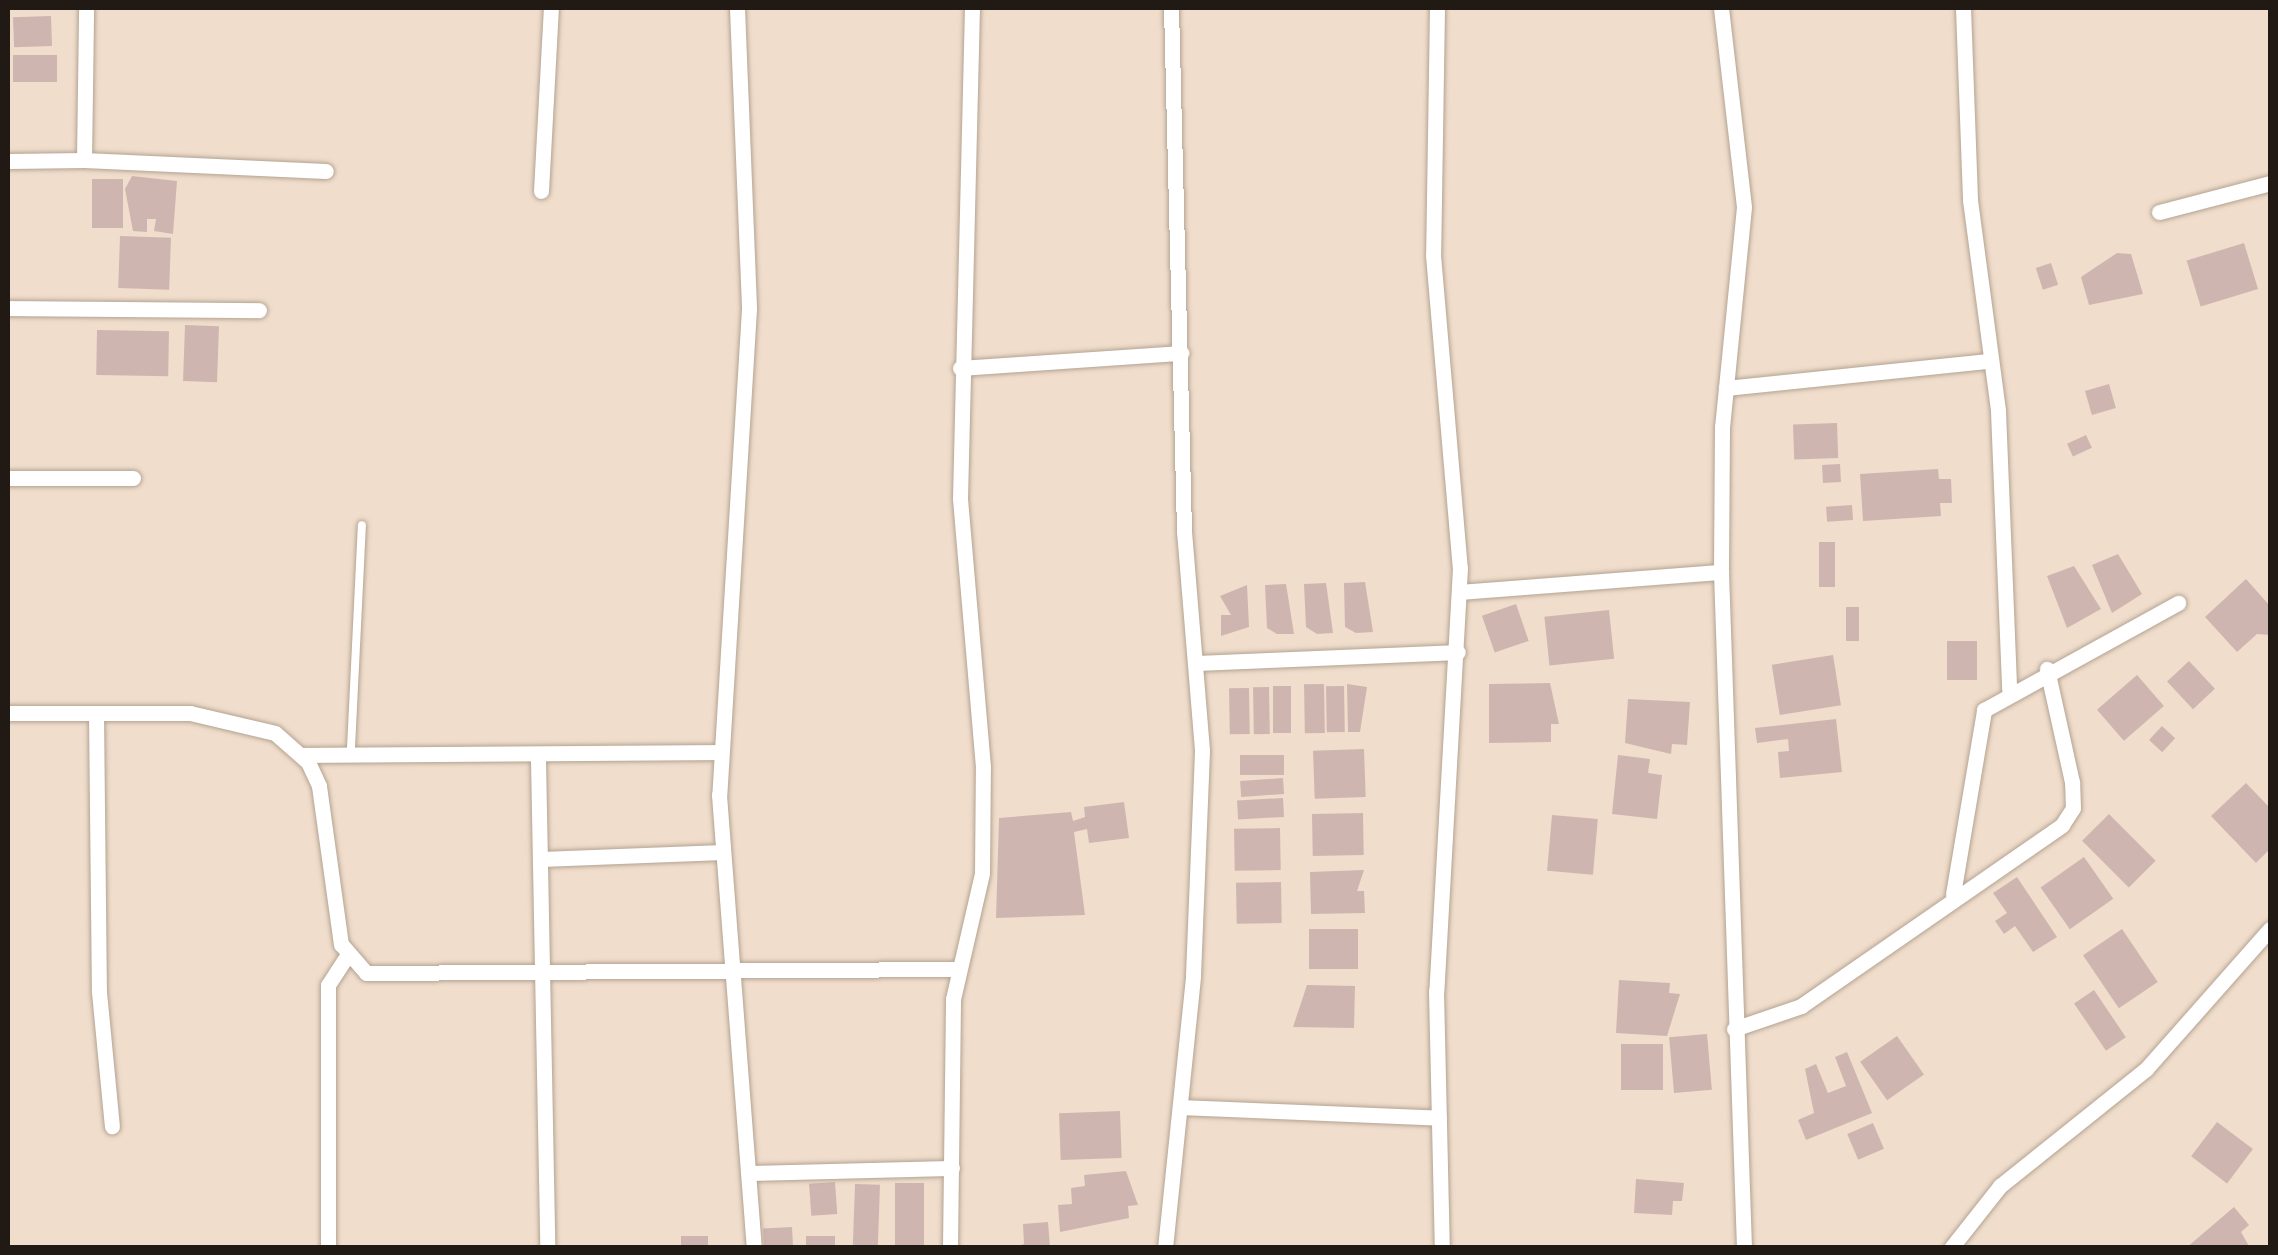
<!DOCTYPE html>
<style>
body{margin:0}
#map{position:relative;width:2278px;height:1255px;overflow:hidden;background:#f0ddcc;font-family:"Alegreya Sans",sans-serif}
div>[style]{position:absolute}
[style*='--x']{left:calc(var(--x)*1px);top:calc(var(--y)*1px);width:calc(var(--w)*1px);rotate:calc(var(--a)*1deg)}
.building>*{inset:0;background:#cfb5b0;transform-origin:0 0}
.roads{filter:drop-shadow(0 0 2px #b4a392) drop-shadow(0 0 2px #b4a392)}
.service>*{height:8px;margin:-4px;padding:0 4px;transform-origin:4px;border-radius:4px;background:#fff}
.minor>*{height:15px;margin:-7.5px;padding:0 7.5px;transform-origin:7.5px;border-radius:7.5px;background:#fff}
span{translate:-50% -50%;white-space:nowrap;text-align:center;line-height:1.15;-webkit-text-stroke:8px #f0ddcc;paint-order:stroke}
.frame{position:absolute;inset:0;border:10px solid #211a14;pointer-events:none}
</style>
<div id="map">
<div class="building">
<i style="left:51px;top:16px;width:30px;height:38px;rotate:88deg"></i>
<i style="left:13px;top:55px;width:44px;height:27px"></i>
<i style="clip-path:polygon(132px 176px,177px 181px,173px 234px,154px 231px,156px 219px,147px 219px,147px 232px,133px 231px,125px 189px)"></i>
<i style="left:92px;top:179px;width:31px;height:49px"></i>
<i style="left:120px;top:236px;width:51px;height:52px;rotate:2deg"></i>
<i style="left:2244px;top:243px;width:48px;height:60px;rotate:73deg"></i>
<i style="clip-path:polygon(2117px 253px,2131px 254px,2143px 294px,2089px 305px,2081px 277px)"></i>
<i style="left:2051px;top:263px;width:23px;height:16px;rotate:72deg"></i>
<i style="left:185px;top:325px;width:34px;height:56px;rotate:2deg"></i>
<i style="left:97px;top:330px;width:72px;height:45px;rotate:1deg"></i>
<i style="left:2109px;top:384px;width:25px;height:25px;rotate:74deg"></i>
<i style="left:1837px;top:423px;width:35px;height:44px;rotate:88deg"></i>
<i style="left:2086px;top:435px;width:14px;height:21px;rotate:65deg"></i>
<i style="left:1840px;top:464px;width:18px;height:18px;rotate:87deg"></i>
<i style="clip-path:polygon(1938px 469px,1939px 479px,1951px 479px,1952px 503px,1940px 503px,1941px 516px,1863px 521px,1860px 474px)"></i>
<i style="left:1852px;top:505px;width:15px;height:26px;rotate:86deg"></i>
<i style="left:1819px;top:542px;width:16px;height:45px"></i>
<i style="clip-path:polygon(2118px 554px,2142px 594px,2112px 613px,2092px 565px)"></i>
<i style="clip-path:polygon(2074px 566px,2101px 609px,2067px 628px,2047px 576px)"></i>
<i style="clip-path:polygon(2246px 579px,2270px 606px,2270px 635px,2257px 634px,2237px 652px,2205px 617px)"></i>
<i style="clip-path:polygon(1365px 582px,1373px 632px,1356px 633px,1345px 627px,1344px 583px)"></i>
<i style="clip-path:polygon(1326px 583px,1333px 633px,1317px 634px,1306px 627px,1304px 584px)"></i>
<i style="clip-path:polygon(1286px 584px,1294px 634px,1277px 634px,1267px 628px,1265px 585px)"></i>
<i style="clip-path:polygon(1247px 585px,1249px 627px,1221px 636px,1221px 615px,1231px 615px,1220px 596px)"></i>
<i style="left:1516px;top:604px;width:39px;height:36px;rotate:71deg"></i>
<i style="left:1846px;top:607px;width:13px;height:34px"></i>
<i style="left:1609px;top:610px;width:49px;height:65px;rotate:84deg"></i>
<i style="left:1947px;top:641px;width:30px;height:39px"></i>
<i style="left:1833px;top:655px;width:51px;height:62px;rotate:81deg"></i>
<i style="left:2189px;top:661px;width:38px;height:30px;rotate:47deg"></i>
<i style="left:2137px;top:675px;width:41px;height:53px;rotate:49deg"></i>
<i style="clip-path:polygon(1550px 683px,1559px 724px,1551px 724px,1551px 742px,1489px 743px,1489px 684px)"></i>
<i style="left:1324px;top:684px;width:49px;height:20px;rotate:89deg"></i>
<i style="clip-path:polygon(1347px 684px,1367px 687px,1360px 732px,1348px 732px)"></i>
<i style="left:1273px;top:686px;width:18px;height:47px"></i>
<i style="left:1344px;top:686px;width:46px;height:18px;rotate:89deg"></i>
<i style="left:1269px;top:687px;width:47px;height:16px;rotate:89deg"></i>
<i style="left:1249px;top:688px;width:46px;height:20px;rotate:89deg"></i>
<i style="clip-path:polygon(1628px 699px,1690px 702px,1687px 745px,1672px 744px,1671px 754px,1625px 743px)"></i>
<i style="clip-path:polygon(1836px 719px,1842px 772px,1780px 778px,1778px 752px,1789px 751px,1788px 739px,1757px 743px,1755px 728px)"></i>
<i style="left:2162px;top:726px;width:18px;height:19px;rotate:43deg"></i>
<i style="left:1364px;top:749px;width:48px;height:51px;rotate:88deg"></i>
<i style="left:1284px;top:755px;width:20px;height:44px;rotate:90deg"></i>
<i style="clip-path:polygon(1618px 755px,1650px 759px,1648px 773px,1662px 775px,1657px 819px,1612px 814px)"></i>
<i style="left:1283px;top:778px;width:16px;height:43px;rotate:86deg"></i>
<i style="clip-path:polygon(2246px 783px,2270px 808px,2270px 849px,2256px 863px,2211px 816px)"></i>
<i style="left:1283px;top:798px;width:19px;height:46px;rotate:87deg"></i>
<i style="clip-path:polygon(1124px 802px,1129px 838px,1089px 843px,1087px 829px,1074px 832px,1085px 915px,996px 918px,999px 818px,1071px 812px,1073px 821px,1085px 817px,1084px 807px)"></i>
<i style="left:1363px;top:813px;width:42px;height:51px;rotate:89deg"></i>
<i style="left:2109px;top:814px;width:66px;height:38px;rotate:45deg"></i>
<i style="left:1552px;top:815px;width:46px;height:56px;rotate:5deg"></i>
<i style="left:1280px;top:828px;width:42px;height:46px;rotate:89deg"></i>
<i style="left:2084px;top:857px;width:51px;height:53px;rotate:55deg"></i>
<i style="clip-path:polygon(1364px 870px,1357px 891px,1364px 891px,1365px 913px,1311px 914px,1310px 872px)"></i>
<i style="clip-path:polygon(2017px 877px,2057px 937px,2033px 952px,2015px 926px,2004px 934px,1995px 921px,2007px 913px,1993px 893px)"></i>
<i style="left:1281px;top:882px;width:41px;height:45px;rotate:89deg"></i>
<i style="left:1358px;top:929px;width:40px;height:49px;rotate:90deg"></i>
<i style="left:2122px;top:929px;width:64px;height:47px;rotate:56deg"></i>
<i style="clip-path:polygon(1619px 980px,1670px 983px,1669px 993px,1680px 994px,1667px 1036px,1616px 1033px)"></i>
<i style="clip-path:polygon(1307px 985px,1355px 986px,1354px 1028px,1293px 1027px)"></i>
<i style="left:2094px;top:990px;width:57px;height:24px;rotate:56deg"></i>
<i style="left:1707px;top:1034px;width:56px;height:38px;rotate:85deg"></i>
<i style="left:1897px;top:1036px;width:47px;height:45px;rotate:55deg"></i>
<i style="left:1621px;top:1044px;width:42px;height:46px"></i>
<i style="clip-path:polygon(1847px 1052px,1872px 1113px,1806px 1140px,1798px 1120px,1814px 1113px,1805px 1069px,1816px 1064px,1828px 1093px,1846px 1086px,1835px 1057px)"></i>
<i style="left:1120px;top:1111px;width:47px;height:61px;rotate:88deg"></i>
<i style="left:2217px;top:1122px;width:45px;height:43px;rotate:37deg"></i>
<i style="left:1873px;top:1123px;width:28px;height:28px;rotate:67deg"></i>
<i style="clip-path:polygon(1126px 1171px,1138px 1205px,1128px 1206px,1129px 1218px,1060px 1232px,1058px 1205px,1072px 1204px,1071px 1188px,1085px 1186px,1084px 1175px)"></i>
<i style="clip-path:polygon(1636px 1179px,1684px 1183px,1682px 1201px,1673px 1201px,1672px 1215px,1634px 1213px)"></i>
<i style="left:835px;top:1182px;width:32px;height:26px;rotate:86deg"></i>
<i style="left:895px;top:1183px;width:29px;height:65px"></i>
<i style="left:855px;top:1184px;width:25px;height:64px;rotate:2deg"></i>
<i style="clip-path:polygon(2234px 1207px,2249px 1225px,2241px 1232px,2250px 1248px,2186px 1248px)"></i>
<i style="clip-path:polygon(1048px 1222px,1050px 1247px,1012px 1248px,1024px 1244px,1023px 1224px)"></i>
<i style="left:792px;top:1227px;width:21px;height:29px;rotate:87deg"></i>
<i style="left:681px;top:1236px;width:27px;height:12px"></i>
<i style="left:835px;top:1236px;width:12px;height:29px;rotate:90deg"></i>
</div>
<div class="roads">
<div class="service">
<i style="--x:351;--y:748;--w:223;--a:-87.2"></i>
</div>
<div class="minor">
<i style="--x:737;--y:8;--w:301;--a:87.7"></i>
<i style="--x:749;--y:309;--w:487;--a:93.5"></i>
<i style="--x:719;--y:795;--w:454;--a:85.6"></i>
<i style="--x:1437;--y:8;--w:247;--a:90.9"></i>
<i style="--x:1433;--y:255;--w:314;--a:85.1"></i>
<i style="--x:1460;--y:568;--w:424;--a:93.2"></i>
<i style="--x:1436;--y:991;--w:257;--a:88.7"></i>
<i style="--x:1721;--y:8;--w:200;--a:83.4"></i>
<i style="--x:1744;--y:207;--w:221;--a:95.7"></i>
<i style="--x:1722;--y:427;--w:145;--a:90.4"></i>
<i style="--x:1721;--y:572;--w:676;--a:88.05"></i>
<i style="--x:1963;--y:8;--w:192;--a:87.9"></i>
<i style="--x:1970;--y:200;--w:213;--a:82.4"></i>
<i style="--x:1998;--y:411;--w:278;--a:87.7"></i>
<i style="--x:84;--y:160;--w:242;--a:2.6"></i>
<i style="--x:8;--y:161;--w:76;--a:-0.8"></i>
<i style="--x:84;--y:160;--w:152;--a:-89.2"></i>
<i style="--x:541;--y:191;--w:183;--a:-86.9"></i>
<i style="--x:2159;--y:212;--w:115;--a:-14.6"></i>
<i style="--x:8;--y:308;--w:251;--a:0.5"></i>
<i style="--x:960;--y:368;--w:222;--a:-3.9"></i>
<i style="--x:1726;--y:388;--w:261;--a:-5.9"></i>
<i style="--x:8;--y:478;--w:125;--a:0"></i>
<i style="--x:1460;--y:592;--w:262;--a:-4.4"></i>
<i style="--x:1198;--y:663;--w:260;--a:-2.4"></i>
<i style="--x:8;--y:713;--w:182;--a:0"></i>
<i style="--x:190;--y:713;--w:87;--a:13.2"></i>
<i style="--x:275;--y:733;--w:44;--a:41.3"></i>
<i style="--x:308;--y:762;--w:26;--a:65"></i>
<i style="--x:319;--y:786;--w:160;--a:82.1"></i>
<i style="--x:341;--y:944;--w:38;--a:49"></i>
<i style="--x:366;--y:973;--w:592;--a:-0.39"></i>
<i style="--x:96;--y:713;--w:279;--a:89.4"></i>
<i style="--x:99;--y:992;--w:135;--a:84.5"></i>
<i style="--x:301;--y:755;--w:419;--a:-0.4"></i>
<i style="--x:538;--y:760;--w:488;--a:88.9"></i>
<i style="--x:542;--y:859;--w:180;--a:-2.2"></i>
<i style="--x:1953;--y:894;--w:187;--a:-80.4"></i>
<i style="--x:1984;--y:710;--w:222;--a:-28.9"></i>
<i style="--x:1734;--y:1029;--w:71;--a:-18.9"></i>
<i style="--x:1801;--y:1006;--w:318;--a:-34.7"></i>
<i style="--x:2062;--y:825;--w:20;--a:-57"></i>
<i style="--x:2073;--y:808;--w:26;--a:-92"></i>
<i style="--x:2072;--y:782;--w:116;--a:-102.5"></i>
<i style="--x:1181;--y:1107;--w:258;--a:2.4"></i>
<i style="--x:748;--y:1173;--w:204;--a:-1.4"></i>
<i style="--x:328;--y:1248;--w:263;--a:-90"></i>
<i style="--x:328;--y:985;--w:33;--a:-57"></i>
<i style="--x:950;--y:1248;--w:249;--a:-89.3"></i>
<i style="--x:953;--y:999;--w:129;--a:-77"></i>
<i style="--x:982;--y:873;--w:106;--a:-89.5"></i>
<i style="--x:983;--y:767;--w:270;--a:-94.9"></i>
<i style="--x:960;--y:498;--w:490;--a:-88.6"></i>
<i style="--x:1165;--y:1248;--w:274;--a:-84.1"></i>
<i style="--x:1193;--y:975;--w:225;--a:-87.7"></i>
<i style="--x:1202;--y:750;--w:220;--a:-94.7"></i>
<i style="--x:1184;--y:531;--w:523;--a:-91.42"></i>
<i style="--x:1951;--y:1248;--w:79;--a:-51.7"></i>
<i style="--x:2000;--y:1186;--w:187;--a:-38.7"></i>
<i style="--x:2146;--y:1069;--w:187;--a:-48.5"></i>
</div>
</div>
<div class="frame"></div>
</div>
